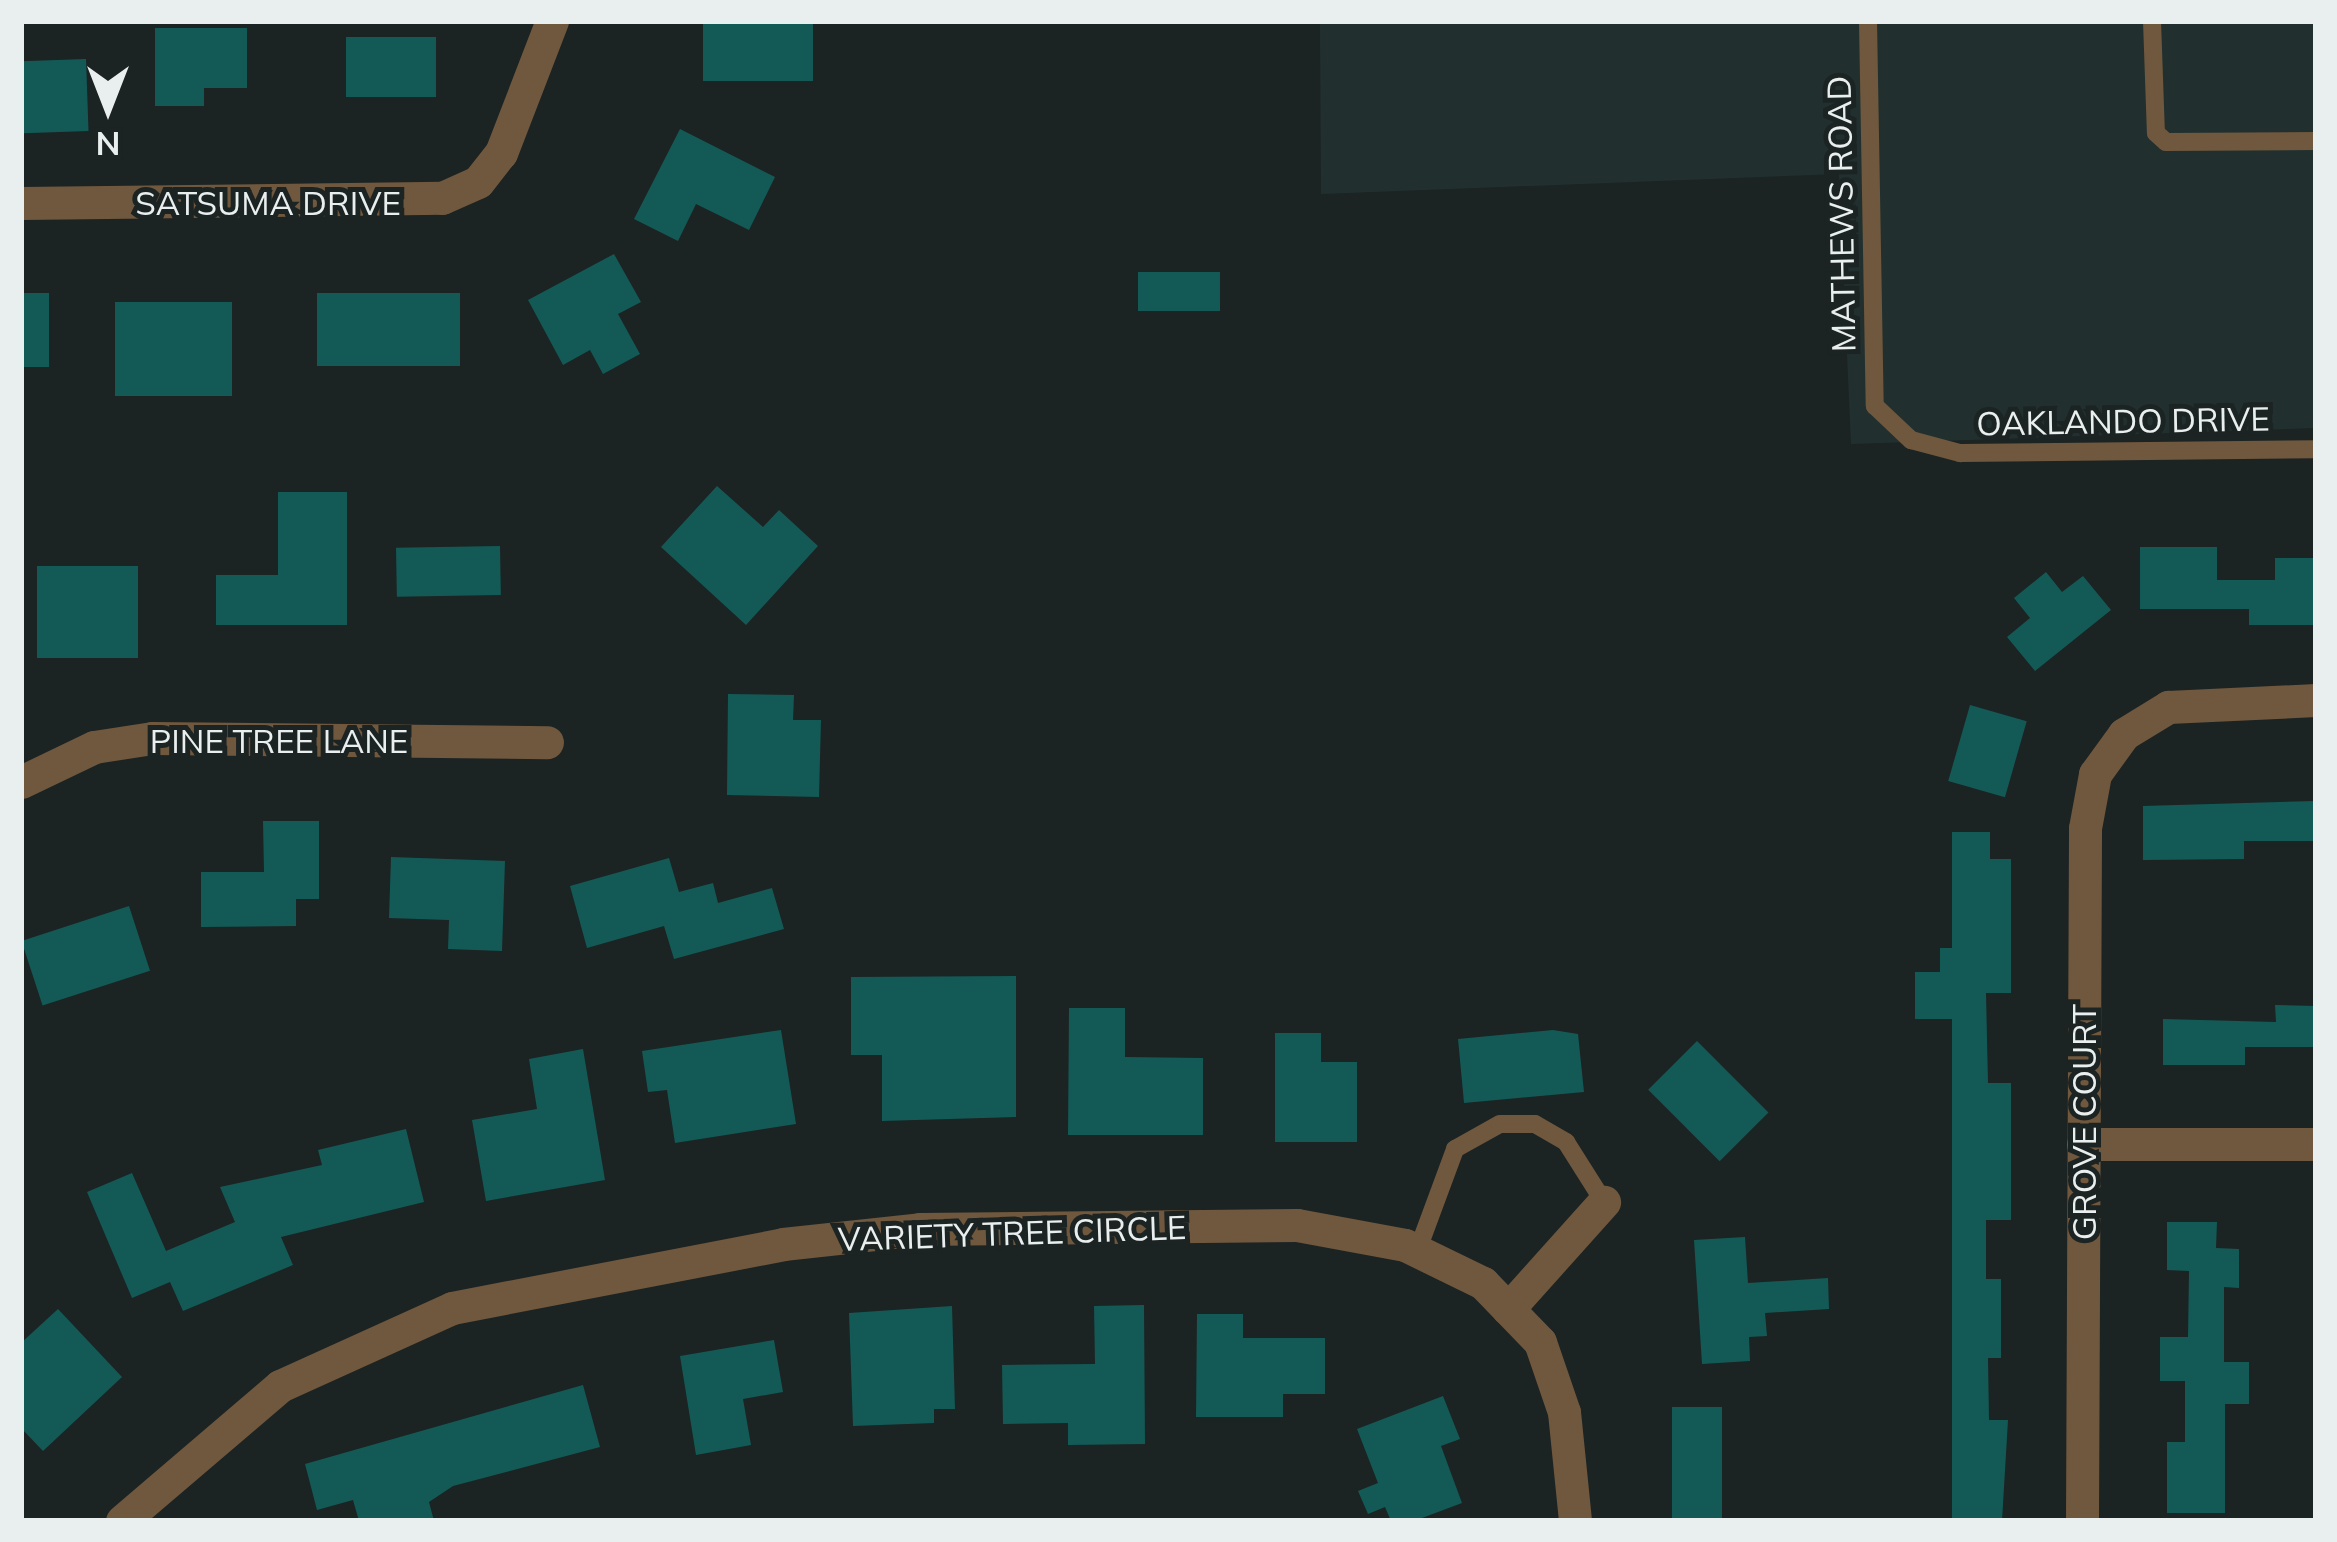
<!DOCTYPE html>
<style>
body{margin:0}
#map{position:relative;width:2337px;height:1542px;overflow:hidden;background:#1c2323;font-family:Mulish,sans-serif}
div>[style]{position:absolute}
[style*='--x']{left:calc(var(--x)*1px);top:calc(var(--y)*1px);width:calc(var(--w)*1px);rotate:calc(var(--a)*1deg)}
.built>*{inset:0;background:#21302f}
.building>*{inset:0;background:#135a56;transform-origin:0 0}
.service>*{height:18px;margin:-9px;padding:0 9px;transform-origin:9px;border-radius:9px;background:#70583e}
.minor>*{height:33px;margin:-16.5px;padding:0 16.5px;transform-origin:16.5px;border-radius:16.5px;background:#70583e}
span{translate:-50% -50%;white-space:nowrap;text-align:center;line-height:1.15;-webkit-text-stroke:10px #1c2323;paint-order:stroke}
.street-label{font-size:33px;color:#e9eeee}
.frame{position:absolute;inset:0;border:24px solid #e9eeee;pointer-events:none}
.north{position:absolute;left:48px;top:48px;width:120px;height:120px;-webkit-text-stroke:9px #1c2323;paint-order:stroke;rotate:180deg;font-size:33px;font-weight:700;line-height:48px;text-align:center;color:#e9eeee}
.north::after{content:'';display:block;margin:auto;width:42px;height:54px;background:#e9eeee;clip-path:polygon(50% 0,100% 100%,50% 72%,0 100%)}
</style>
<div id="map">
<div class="built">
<i style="clip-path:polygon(1320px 21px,2316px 21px,2316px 428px,1851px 444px,1839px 174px,1321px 194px)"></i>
</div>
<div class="building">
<i style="left:703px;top:21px;width:110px;height:60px"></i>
<i style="clip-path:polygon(155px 28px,247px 28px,247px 88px,204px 88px,204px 106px,155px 106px)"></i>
<i style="left:346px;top:37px;width:90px;height:60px"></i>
<i style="left:86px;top:59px;width:72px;height:65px;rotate:88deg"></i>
<i style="clip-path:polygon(680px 129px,775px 177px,749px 230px,696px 204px,678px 241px,634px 219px)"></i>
<i style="clip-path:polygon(614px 254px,641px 302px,618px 314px,640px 354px,603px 374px,590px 350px,563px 365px,528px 300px)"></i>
<i style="left:1138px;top:272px;width:82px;height:39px"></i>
<i style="left:49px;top:293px;width:74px;height:28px;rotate:90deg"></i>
<i style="left:317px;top:293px;width:143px;height:73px"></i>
<i style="left:115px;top:302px;width:117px;height:94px"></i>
<i style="clip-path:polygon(717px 486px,763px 527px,779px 510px,818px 546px,746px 625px,661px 547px)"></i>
<i style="clip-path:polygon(278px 492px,347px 492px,347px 625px,216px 625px,216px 575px,278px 575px)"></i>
<i style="left:500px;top:546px;width:49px;height:104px;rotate:89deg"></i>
<i style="clip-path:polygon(2140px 547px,2217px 547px,2217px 580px,2275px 580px,2275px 558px,2316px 558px,2316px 625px,2249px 625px,2249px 609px,2140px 609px)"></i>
<i style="left:37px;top:566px;width:101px;height:92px"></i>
<i style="clip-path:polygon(2046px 572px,2062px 592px,2083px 576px,2111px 610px,2035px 671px,2007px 637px,2030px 618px,2014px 598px)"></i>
<i style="clip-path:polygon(728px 694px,794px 695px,793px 720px,821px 720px,819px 797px,727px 795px)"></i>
<i style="left:1970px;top:705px;width:59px;height:79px;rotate:16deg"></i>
<i style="clip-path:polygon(2316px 801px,2316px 841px,2244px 841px,2244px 859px,2143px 860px,2143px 806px)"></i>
<i style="clip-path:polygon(263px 821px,319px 821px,319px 899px,296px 899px,296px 926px,201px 927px,201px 872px,264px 872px)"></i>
<i style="clip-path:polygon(1952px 832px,1990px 832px,1990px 859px,2011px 859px,2011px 993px,1986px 993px,1988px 1083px,2011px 1083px,2011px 1220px,1986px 1220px,1986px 1279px,2001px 1279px,2001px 1358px,1988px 1358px,1989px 1420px,2008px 1420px,2002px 1521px,1952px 1521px,1952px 1019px,1915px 1019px,1915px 972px,1940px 972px,1940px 948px,1952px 948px)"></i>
<i style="clip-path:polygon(391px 857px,505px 861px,502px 951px,448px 949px,449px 920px,389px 918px)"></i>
<i style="clip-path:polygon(669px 858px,679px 892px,713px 883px,718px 903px,772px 888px,784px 929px,674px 959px,664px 926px,587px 948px,570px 886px)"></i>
<i style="left:129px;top:906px;width:68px;height:113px;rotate:72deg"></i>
<i style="clip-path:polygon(1016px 976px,1016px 1117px,882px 1121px,882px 1055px,851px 1055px,851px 977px)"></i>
<i style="clip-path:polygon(2275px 1005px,2316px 1006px,2316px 1047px,2245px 1047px,2245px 1065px,2163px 1065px,2163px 1019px,2276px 1022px)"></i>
<i style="clip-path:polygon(1069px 1008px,1125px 1008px,1125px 1057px,1203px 1058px,1203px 1135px,1068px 1135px)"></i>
<i style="clip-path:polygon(781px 1030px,796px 1124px,675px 1143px,667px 1090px,648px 1092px,642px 1051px)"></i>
<i style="clip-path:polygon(1553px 1030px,1578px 1034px,1584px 1092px,1464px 1103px,1458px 1039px)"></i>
<i style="clip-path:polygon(1275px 1033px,1321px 1033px,1321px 1062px,1357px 1062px,1357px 1142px,1275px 1142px)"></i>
<i style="left:1697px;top:1041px;width:101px;height:69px;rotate:45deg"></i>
<i style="clip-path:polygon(583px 1049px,605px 1180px,486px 1201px,472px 1120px,537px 1109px,529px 1059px)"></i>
<i style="clip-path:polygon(406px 1129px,424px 1202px,281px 1237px,293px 1265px,183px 1311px,170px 1282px,132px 1298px,87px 1192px,132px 1173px,166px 1251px,235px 1222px,220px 1187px,322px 1165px,318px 1150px)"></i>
<i style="clip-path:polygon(2167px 1222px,2217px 1222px,2216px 1248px,2239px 1249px,2239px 1288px,2224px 1287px,2224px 1362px,2249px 1362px,2249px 1404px,2225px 1404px,2225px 1513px,2167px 1513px,2167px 1442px,2185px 1442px,2185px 1381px,2160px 1381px,2160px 1337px,2188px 1337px,2189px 1271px,2167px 1270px)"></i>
<i style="clip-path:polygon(1745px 1237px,1748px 1283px,1828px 1278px,1829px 1309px,1765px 1313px,1767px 1336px,1749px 1337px,1750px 1361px,1702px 1364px,1694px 1240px)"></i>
<i style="clip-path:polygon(1144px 1305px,1145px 1444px,1068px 1445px,1068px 1423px,1003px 1424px,1002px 1365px,1095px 1364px,1094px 1306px)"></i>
<i style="clip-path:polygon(952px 1306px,955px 1409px,934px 1409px,934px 1423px,853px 1426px,849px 1313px)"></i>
<i style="clip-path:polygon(58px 1309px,122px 1377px,43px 1451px,21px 1428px,21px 1343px)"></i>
<i style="clip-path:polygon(1197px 1314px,1243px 1314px,1243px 1338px,1325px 1338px,1325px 1394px,1283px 1394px,1283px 1417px,1196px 1417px)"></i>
<i style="clip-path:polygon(774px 1340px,783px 1392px,743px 1399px,751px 1445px,696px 1455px,680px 1356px)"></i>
<i style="clip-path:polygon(583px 1385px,600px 1447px,453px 1486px,429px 1502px,434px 1521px,359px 1521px,353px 1500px,317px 1510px,305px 1464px)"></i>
<i style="clip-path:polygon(1443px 1396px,1460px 1439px,1441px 1446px,1462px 1503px,1414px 1521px,1391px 1521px,1385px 1507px,1368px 1514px,1358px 1491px,1378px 1483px,1357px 1429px)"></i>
<i style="left:1672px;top:1407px;width:50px;height:114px"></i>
</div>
<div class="service">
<i style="--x:1868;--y:21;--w:385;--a:89"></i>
<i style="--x:1875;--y:406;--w:50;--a:43.4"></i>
<i style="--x:1911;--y:440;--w:51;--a:14.9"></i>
<i style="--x:1960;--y:453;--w:356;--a:-0.6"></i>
<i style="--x:2152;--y:21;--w:112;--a:88"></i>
<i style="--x:2156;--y:133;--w:13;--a:42"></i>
<i style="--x:2166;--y:142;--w:150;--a:-0.4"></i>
<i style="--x:1417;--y:1252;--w:110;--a:-69.7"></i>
<i style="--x:1455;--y:1149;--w:51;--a:-29.1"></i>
<i style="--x:1500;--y:1124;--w:35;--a:0"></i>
<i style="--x:1535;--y:1124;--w:36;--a:30"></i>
<i style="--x:1566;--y:1142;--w:71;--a:57.7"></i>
</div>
<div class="minor">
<i style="--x:21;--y:203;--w:421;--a:-0.7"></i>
<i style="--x:442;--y:198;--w:39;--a:-24"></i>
<i style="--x:478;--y:182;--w:37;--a:-52"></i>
<i style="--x:501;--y:153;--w:142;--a:-68.9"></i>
<i style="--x:21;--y:782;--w:81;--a:-25.6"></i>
<i style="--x:94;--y:747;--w:59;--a:-8.8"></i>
<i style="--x:152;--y:738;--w:395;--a:0.6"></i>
<i style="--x:2083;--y:1144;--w:233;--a:0"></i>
<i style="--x:1508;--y:1309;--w:144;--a:-48.1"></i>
<i style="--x:122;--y:1521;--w:208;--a:-40.5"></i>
<i style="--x:280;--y:1386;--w:189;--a:-24.4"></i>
<i style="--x:452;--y:1308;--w:337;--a:-10.9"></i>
<i style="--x:783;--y:1244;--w:138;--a:-6.2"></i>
<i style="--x:920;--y:1229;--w:377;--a:-0.6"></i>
<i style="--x:1297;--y:1225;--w:110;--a:10.5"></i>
<i style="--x:1405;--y:1245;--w:87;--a:26"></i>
<i style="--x:1483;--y:1283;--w:82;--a:46"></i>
<i style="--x:1540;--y:1342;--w:74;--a:71.1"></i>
<i style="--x:1564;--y:1412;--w:110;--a:84.2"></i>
<i style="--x:2082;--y:1521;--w:693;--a:-89.75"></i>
<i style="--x:2085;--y:828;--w:55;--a:-79.5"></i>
<i style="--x:2095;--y:774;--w:49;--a:-54.1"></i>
<i style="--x:2124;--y:734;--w:52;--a:-31.5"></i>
<i style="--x:2168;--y:707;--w:148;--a:-2.7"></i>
</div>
<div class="street-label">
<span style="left:268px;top:203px">SATSUMA DRIVE</span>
<span style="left:1841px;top:214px;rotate:-91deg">MATHEWS ROAD</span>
<span style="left:2123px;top:421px;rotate:-1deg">OAKLANDO DRIVE</span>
<span style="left:279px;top:741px">PINE TREE LANE</span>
<span style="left:2084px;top:1122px;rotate:-90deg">GROVE COURT</span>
<span style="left:1012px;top:1233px;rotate:-2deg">VARIETY TREE CIRCLE</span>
</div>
<div class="frame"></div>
<div class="north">N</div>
</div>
